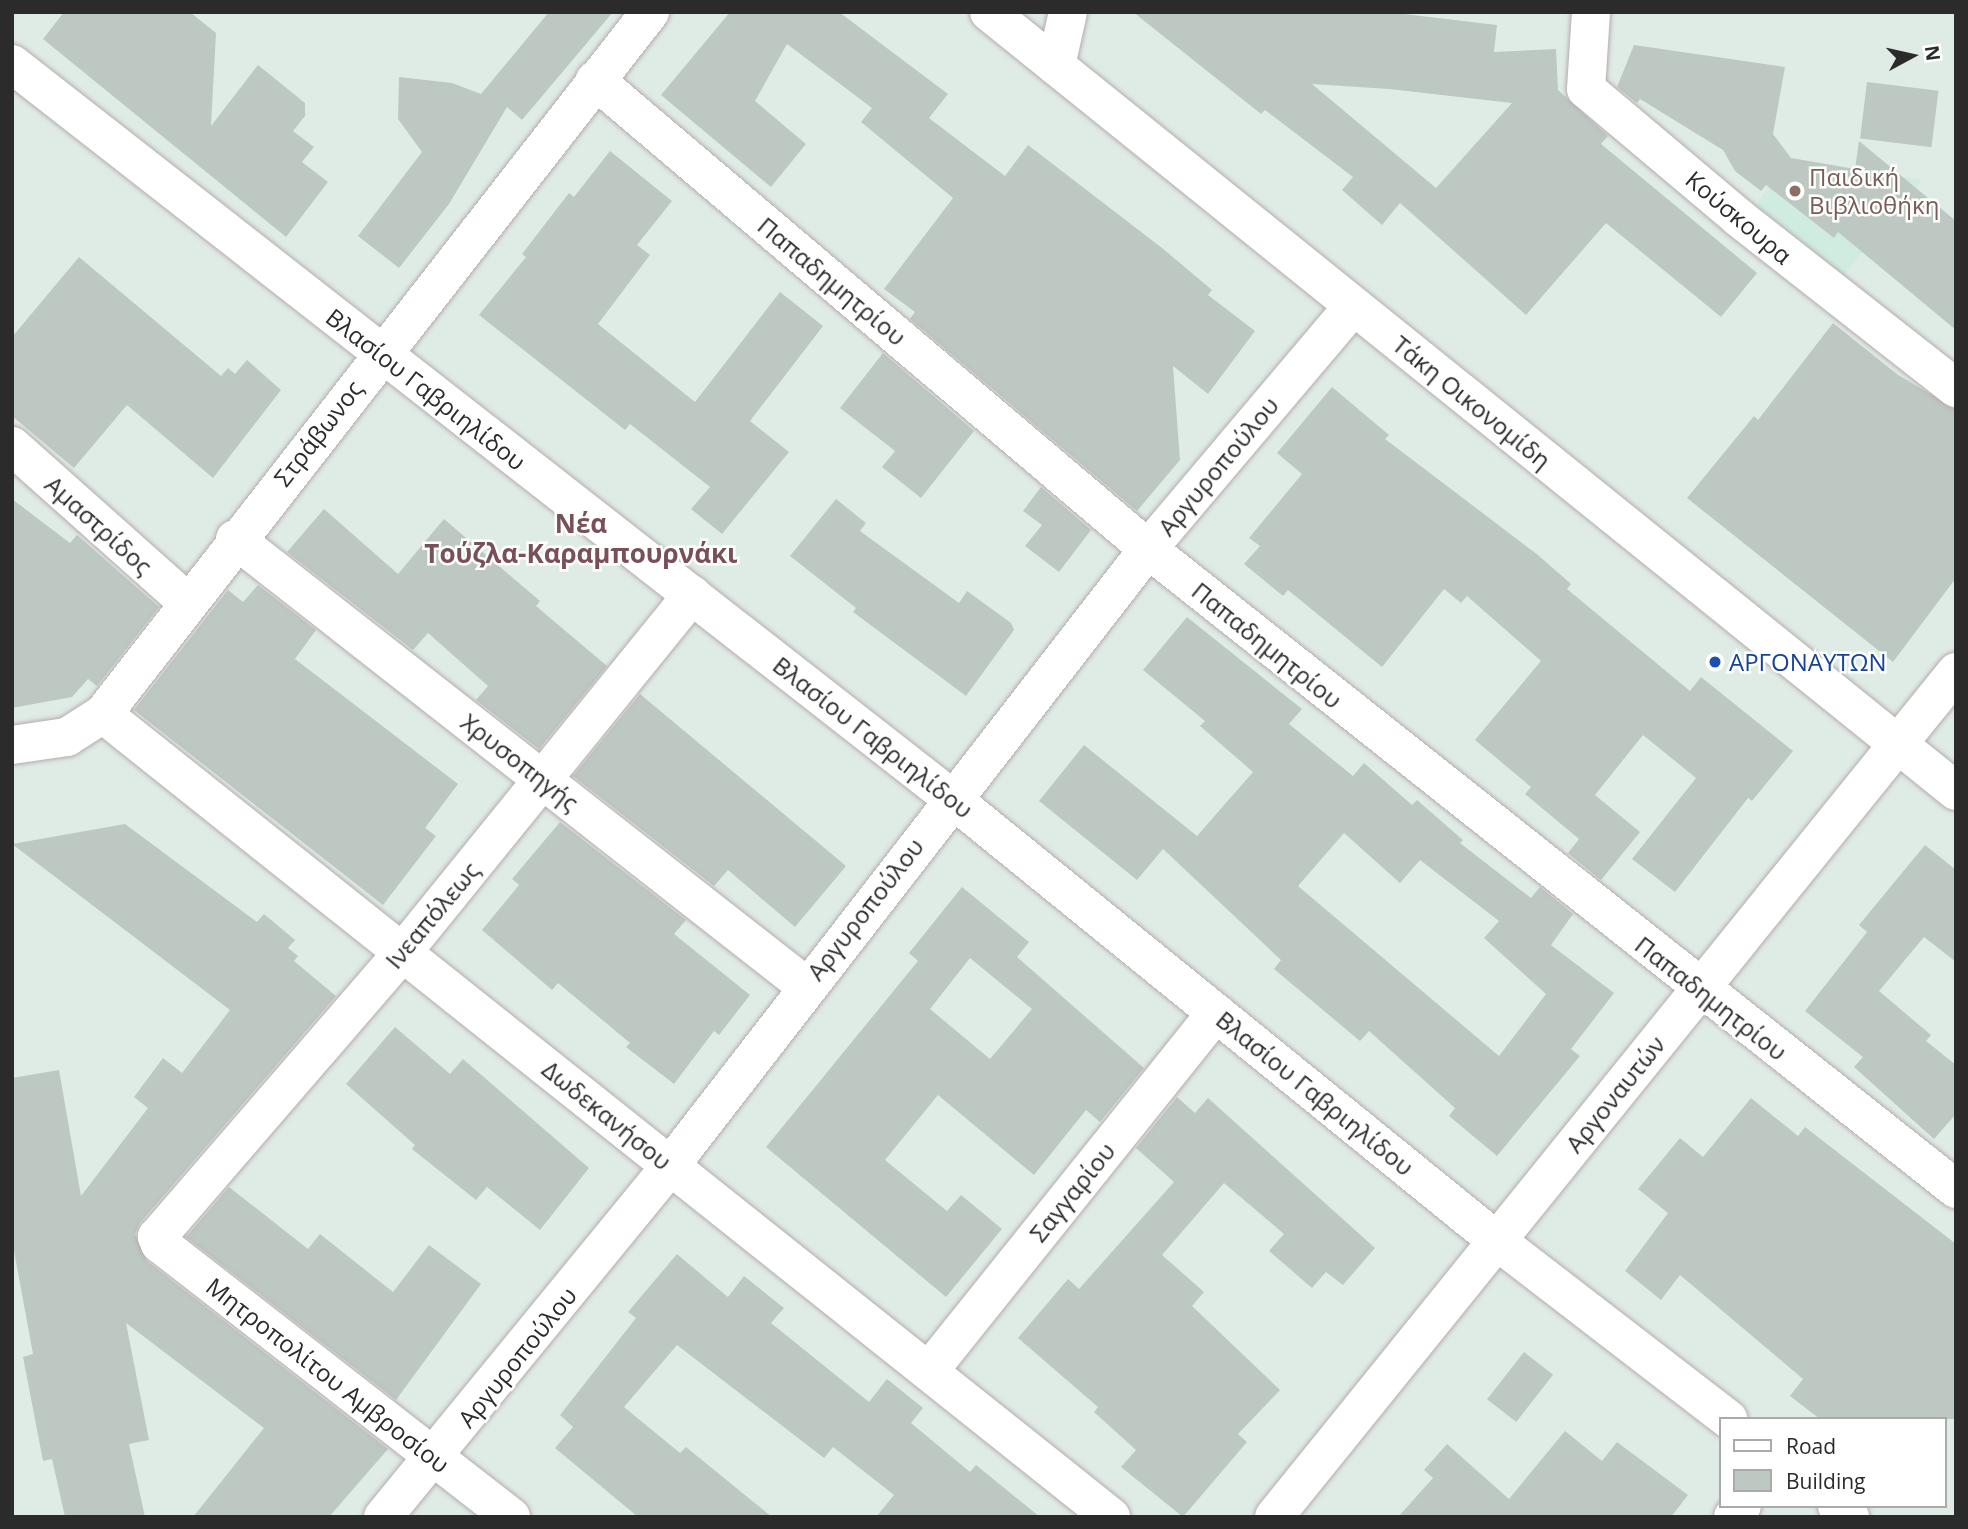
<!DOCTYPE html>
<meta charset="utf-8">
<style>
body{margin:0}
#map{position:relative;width:1968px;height:1529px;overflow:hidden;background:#dfece5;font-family:"Open Sans",sans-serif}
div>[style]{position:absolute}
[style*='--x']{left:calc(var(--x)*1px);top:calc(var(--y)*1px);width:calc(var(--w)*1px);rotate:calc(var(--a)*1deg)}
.education>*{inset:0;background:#d0ece0}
.building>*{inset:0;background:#bec8c2;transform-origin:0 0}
.roads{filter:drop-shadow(0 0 2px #b7abae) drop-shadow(0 0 2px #b7abae)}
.street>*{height:38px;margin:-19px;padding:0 19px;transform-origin:19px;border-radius:19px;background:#fff}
.secondary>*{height:38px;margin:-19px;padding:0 19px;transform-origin:19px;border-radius:19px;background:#fff}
.dots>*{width:19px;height:19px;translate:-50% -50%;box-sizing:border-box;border:4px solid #fff;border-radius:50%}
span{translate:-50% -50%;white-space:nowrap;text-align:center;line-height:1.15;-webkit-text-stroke:5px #fff;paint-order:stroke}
.education-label{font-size:24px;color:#785e54}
.left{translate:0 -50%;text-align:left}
.street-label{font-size:24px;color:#2b2b2b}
.transit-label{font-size:24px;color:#164399}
.neighbourhood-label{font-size:26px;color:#794f5a;font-weight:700}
.frame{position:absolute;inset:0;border:14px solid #2b2b2b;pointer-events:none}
.legend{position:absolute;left:1719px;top:1417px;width:228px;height:91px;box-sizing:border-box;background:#fff;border:2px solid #aaa;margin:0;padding:9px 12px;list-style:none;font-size:21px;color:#2b2b2b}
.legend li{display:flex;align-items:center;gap:14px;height:35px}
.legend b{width:35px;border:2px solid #aaa}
.north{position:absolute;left:1877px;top:21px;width:70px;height:70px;-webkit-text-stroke:5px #fff;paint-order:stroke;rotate:82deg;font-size:19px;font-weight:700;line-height:28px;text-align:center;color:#2b2b2b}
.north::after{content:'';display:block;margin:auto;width:24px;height:32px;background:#2b2b2b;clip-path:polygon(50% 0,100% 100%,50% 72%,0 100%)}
</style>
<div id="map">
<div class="education">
<i style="clip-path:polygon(1791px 158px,1922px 180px,1838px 282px,1752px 210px)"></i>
</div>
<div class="building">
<i style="clip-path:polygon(64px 12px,190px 12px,216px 33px,211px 126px,258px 65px,305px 103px,305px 116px,293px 131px,314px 147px,302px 162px,328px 182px,286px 237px,43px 39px)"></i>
<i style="clip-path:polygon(549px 12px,613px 12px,522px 120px,507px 107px,449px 204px,399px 268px,358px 236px,422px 152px,398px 119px,399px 77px,452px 83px,481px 94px)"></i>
<i style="clip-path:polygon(730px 12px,839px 12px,948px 94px,929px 118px,1005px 176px,1028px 145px,1162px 248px,1212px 290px,1208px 295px,1255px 331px,1208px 394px,1173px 366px,1180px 460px,1137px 511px,910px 319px,915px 312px,884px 289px,953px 198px,861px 122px,872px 108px,787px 44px,755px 101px,806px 144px,771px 187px,661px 95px)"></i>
<i style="clip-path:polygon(evenodd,1133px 12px,1387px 12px,1497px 25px,1494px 52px,1556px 49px,1558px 90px,1608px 136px,1601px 144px,1757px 273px,1721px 317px,1606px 223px,1526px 315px,1400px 203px,1382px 225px,1342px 190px,1353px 177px,1265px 110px,1261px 114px,1133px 12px,1312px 84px,1389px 89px,1512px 103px,1436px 188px,1312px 84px)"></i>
<i style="clip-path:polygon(1634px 45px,1785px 67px,1773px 134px,1791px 158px,1855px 169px,1859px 141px,1956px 221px,1956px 330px,1838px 232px,1834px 238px,1766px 185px,1761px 191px,1735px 171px,1723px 150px,1640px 99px,1637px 103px,1617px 87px)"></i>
<i style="left:1867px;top:82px;width:72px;height:57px;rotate:7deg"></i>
<i style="clip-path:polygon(610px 151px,672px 201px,637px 245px,650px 255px,598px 324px,695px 402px,780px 292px,823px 326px,750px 421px,789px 452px,722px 534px,691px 509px,710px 487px,630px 424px,625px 430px,479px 315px,526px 257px,522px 254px,569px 193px,574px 197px)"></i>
<i style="clip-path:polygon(79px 257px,221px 376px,228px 368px,235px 374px,247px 360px,281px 390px,213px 478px,127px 405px,74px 468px,12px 416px,12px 337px)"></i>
<i style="clip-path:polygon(1833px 323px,1898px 375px,1956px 409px,1956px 578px,1893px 662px,1687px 498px,1754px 416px,1758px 420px)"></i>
<i style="clip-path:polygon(883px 353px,974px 431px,921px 498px,882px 467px,895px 451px,840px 408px)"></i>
<i style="clip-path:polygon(1332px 387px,1389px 435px,1385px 439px,1538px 555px,1571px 584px,1567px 589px,1690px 691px,1701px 677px,1793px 751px,1752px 801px,1748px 798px,1675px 892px,1632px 859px,1696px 778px,1643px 735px,1595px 795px,1640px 832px,1601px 880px,1568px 853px,1579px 839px,1525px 794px,1531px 787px,1475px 740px,1541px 661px,1467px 596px,1461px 603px,1444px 589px,1382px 667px,1288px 590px,1283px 596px,1244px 564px,1260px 546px,1249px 538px,1302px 474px,1277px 453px)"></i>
<i style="clip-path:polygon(1041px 487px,1091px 530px,1059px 572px,1025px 546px,1042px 525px,1023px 511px)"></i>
<i style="clip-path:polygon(12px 499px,70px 543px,77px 535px,159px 607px,97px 686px,88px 679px,72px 697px,12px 708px)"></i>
<i style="clip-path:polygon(836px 499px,866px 523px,860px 531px,959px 603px,967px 591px,1011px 623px,1014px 630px,966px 696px,853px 612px,856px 608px,790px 556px)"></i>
<i style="clip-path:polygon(324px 509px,398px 574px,444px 519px,540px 601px,536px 606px,607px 666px,539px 749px,476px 700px,488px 686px,428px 633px,413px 650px,287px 552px)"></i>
<i style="clip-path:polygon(258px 585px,316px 630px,295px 659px,458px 784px,425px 828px,436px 836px,383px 905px,134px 710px,228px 590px,243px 602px)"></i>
<i style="clip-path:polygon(evenodd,1187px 617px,1302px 709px,1289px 724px,1353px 776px,1364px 763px,1412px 805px,1417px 800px,1463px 840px,1460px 843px,1531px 898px,1540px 887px,1573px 914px,1551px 945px,1614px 993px,1571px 1049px,1580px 1056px,1497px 1156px,1449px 1116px,1455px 1108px,1369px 1031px,1360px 1041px,1274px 969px,1281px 960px,1163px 849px,1137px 880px,1039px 801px,1084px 745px,1197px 836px,1253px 772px,1200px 726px,1205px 721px,1143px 670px,1187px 617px,1344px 833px,1400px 883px,1420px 860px,1499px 921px,1484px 938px,1546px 994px,1499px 1056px,1298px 886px,1344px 833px)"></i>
<i style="clip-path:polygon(640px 694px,846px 866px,795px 927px,728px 870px,714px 886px,573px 776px)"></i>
<i style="clip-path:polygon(560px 822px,686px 920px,674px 934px,750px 995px,719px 1035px,714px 1031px,674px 1084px,626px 1047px,630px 1043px,558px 983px,552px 990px,482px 930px,519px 885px,512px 879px)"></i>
<i style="clip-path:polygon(125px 824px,257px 922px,264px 914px,295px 940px,288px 948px,298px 956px,294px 961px,336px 996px,140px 1223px,135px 1234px,147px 1261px,388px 1449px,329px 1517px,193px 1517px,264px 1428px,126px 1323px,149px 1440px,129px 1444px,145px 1517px,65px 1517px,52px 1459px,43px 1461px,23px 1357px,33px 1354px,12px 1240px,12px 1078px,59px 1070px,81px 1196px,148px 1108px,134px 1097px,163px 1058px,182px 1073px,230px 1010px,12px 844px)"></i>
<i style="clip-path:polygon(1925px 845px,1956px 870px,1956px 962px,1924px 937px,1879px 991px,1931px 1035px,1926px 1041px,1956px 1065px,1956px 1114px,1934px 1139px,1854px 1067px,1863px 1057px,1805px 1011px,1867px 932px,1859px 925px)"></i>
<i style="clip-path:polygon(evenodd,962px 887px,1029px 942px,1017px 957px,1144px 1068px,1100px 1122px,1086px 1110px,1034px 1175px,938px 1095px,885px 1160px,947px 1211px,961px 1195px,1002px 1229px,946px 1297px,766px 1147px,918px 961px,909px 953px,962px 887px,970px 958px,1032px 1009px,990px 1059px,930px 1009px,970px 958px)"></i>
<i style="clip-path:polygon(395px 1027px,450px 1074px,463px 1059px,589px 1168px,540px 1230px,487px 1187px,476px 1200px,412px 1149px,415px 1145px,346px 1084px)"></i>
<i style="clip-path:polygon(1177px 1097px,1195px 1113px,1208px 1098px,1375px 1248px,1343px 1285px,1326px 1272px,1312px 1288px,1269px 1251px,1284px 1234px,1224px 1183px,1162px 1255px,1204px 1292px,1192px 1306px,1280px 1390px,1238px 1434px,1247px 1442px,1183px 1517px,1121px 1467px,1136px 1450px,1094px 1412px,1098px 1407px,1018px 1338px,1068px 1279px,1079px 1289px,1174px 1182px,1136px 1148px)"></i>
<i style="clip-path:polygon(1751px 1098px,1798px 1136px,1805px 1127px,1956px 1244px,1956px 1419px,1820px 1419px,1790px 1396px,1803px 1379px,1680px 1275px,1661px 1300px,1625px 1271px,1668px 1213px,1638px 1189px,1680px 1138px,1703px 1157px)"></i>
<i style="clip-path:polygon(229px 1187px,308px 1249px,320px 1234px,393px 1292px,429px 1245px,481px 1284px,396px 1400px,186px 1237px)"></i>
<i style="clip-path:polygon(677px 1254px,728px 1297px,744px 1276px,784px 1308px,771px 1323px,869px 1402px,887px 1379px,923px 1408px,911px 1423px,970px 1472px,976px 1465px,1040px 1517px,876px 1517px,894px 1495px,833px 1447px,824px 1458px,677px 1345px,624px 1407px,680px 1453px,686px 1447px,772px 1517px,638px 1517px,555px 1448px,573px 1427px,560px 1415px,636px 1318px,628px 1312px)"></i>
<i style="left:1524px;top:1352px;width:37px;height:60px;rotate:38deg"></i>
<i style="clip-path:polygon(1565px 1431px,1602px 1461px,1617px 1442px,1688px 1495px,1671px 1517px,1398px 1517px,1433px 1478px,1424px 1470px,1447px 1444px,1509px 1499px)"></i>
</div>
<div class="roads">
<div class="street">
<i style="--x:1591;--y:12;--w:77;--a:93.7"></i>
<i style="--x:1586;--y:89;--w:200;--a:40.1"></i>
<i style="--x:1739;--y:218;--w:276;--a:38.1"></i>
<i style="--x:12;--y:64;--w:1192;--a:38.01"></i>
<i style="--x:951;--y:798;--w:703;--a:39.05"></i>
<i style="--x:1497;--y:1241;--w:292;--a:37.6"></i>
<i style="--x:1056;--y:66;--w:55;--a:-77.5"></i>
<i style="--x:595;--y:80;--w:725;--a:40.3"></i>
<i style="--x:1148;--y:549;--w:1031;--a:38.38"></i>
<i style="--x:12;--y:446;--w:236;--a:41.7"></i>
<i style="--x:235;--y:539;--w:725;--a:38.06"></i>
<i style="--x:103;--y:714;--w:1289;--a:38.54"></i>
<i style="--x:12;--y:745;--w:56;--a:-8.3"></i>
<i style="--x:67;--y:737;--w:43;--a:-32.6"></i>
<i style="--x:103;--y:714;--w:890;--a:-52.07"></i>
<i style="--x:929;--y:1371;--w:459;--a:-51.3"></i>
<i style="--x:1837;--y:1506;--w:17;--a:40"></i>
<i style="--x:383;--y:1517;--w:453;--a:-50.7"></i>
<i style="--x:670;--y:1166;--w:780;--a:-52.23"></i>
<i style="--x:1148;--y:549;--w:318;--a:-49.8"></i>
<i style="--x:511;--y:1517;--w:445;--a:-142.1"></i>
<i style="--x:160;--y:1244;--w:8;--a:-113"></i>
<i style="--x:157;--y:1237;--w:375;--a:-49.2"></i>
<i style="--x:402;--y:953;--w:461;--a:-51"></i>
<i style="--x:1274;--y:1517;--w:1086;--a:-51.09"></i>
<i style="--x:1733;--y:1517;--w:14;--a:-51"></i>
</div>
<div class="secondary">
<i style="--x:989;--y:12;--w:1242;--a:38.85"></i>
</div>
</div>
<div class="dots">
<i style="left:1795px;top:191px;background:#8d6e63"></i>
<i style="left:1715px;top:662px;background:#1a4fb4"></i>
</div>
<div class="education-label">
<span class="left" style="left:1809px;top:191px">Παιδική<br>Βιβλιοθήκη</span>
</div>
<div class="street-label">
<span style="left:1739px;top:217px;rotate:40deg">Κούσκουρα</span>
<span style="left:832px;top:281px;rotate:40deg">Παπαδημητρίου</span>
<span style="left:426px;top:389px;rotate:38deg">Βλασίου Γαβριηλίδου</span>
<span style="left:1472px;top:402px;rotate:39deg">Τάκη Οικονομίδη</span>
<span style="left:318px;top:433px;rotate:-52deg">Στράβωνος</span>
<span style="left:1218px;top:466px;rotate:-50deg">Αργυροπούλου</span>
<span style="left:99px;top:525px;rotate:42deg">Αμαστρίδος</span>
<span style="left:1267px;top:645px;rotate:39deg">Παπαδημητρίου</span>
<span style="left:873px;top:737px;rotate:38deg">Βλασίου Γαβριηλίδου</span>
<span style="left:520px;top:762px;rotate:38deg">Χρυσοπηγής</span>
<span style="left:865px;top:909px;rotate:-52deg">Αργυροπούλου</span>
<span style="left:432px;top:915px;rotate:-50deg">Ινεαπόλεως</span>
<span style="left:1711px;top:998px;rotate:38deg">Παπαδημητρίου</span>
<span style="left:1315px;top:1093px;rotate:39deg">Βλασίου Γαβριηλίδου</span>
<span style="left:1615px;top:1094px;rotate:-51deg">Αργοναυτών</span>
<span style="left:607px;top:1115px;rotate:39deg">Δωδεκανήσου</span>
<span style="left:1072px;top:1192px;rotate:-51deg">Σαγγαρίου</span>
<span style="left:517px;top:1357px;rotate:-51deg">Αργυροπούλου</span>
<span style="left:328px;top:1375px;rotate:38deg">Μητροπολίτου Αμβροσίου</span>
</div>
<div class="transit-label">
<span class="left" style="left:1729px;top:662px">ΑΡΓΟΝΑΥΤΩΝ</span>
</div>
<div class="neighbourhood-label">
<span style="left:581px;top:539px">Νέα<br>Τούζλα-Καραμπουρνάκι</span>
</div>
<div class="frame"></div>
<ul class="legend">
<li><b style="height:9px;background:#fff"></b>Road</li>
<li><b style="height:19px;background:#bec8c2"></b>Building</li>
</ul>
<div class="north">N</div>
</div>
